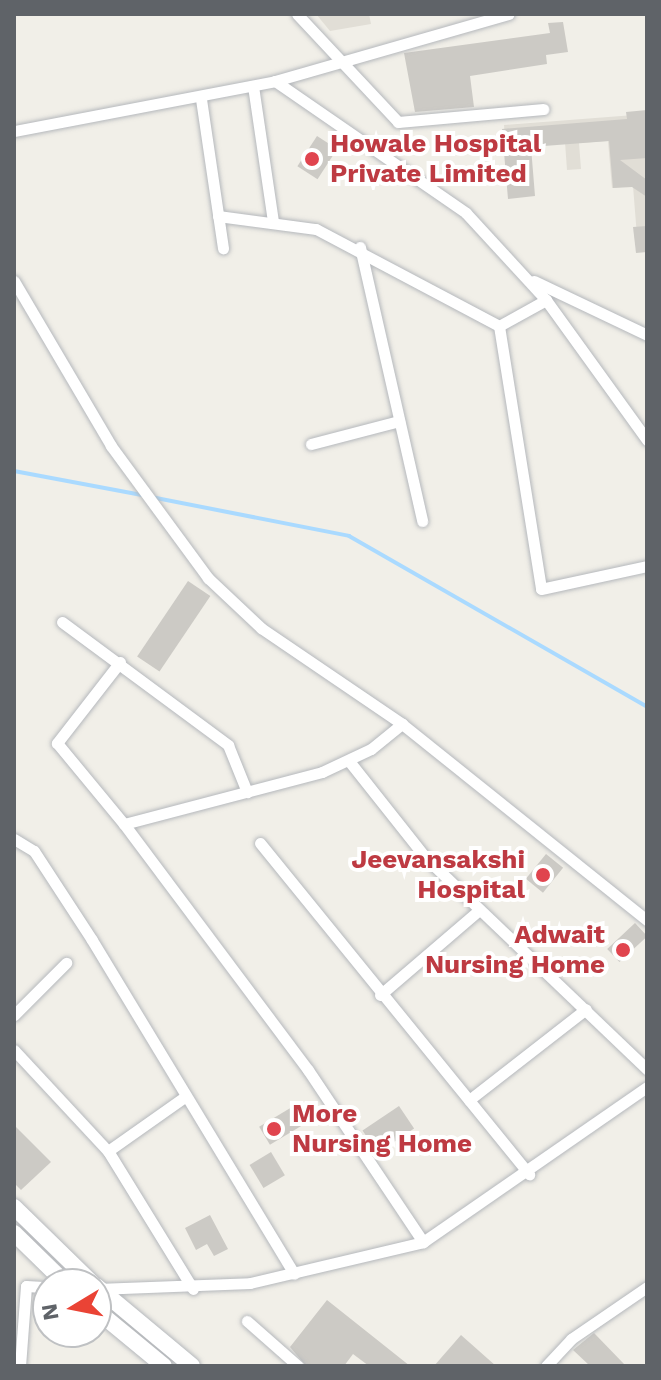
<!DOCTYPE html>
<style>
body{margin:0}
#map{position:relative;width:661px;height:1380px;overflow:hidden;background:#f1efe8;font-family:"Work Sans",sans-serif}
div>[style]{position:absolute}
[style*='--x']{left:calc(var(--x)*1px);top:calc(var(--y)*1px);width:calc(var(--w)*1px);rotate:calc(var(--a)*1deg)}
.education>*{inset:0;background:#e1ded6}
.stream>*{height:4px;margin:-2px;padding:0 2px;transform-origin:2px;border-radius:2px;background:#aadaff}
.building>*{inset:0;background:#cccac5;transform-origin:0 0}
.roads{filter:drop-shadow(0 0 2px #b5b8bc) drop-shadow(0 0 2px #b5b8bc)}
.street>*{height:11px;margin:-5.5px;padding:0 5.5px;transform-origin:5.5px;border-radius:5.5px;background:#fff}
.secondary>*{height:16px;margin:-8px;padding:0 8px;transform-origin:8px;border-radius:8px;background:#fff}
.dots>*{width:22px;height:22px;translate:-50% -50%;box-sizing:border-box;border:4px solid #fff;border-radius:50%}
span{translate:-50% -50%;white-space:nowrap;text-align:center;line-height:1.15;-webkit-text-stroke:8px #fff;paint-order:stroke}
.health-label{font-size:26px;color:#be3a42;font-weight:700}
.left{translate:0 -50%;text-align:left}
.right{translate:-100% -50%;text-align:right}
.frame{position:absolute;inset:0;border:16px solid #5f6368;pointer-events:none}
.north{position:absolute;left:32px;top:1268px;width:80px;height:80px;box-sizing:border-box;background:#fff;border:2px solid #bfc1c3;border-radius:50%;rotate:260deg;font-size:22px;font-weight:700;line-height:32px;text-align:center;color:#5f6368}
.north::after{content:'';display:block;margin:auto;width:28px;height:36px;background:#ea4335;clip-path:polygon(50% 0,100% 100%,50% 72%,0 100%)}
</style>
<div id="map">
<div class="education">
<i style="clip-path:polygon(316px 14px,369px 14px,371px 24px,330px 31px)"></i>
<i style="clip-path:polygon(647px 114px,647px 248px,638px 249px,633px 186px,612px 188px,608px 141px,579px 143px,581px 169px,567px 170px,565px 142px,527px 145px,509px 194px,504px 125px)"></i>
</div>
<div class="stream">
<i style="--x:14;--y:471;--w:130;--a:10.6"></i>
<i style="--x:151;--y:497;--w:202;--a:11.1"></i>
<i style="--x:349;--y:536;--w:344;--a:29.8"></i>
</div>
<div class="building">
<i style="clip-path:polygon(563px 22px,568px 52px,546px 55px,547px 64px,470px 76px,474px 107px,415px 112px,404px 53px,550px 33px,548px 23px)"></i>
<i style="clip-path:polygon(647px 110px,647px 158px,620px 160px,647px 180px,647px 197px,632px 187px,613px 188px,609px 141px,531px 147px,535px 196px,508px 199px,502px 129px,627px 119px,626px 112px)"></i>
<i style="left:317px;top:136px;width:24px;height:36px;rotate:33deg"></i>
<i style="clip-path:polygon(647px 226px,647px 252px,636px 253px,633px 227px)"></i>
<i style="left:188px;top:581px;width:27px;height:91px;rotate:34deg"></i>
<i style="left:546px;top:854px;width:22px;height:32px;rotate:39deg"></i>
<i style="left:635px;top:923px;width:18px;height:38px;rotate:47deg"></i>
<i style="left:302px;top:1101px;width:21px;height:50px;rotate:59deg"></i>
<i style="left:399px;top:1106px;width:27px;height:44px;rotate:56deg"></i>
<i style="clip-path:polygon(14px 1125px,51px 1162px,21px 1190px,14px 1183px)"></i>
<i style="left:271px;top:1152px;width:27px;height:25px;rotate:59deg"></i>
<i style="clip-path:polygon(210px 1215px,228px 1249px,214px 1256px,207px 1244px,196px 1250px,185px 1228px)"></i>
<i style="clip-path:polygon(327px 1300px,410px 1366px,369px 1366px,353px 1354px,344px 1366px,306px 1366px,290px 1347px)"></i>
<i style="clip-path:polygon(594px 1333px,626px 1366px,590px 1366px,573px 1350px)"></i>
<i style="clip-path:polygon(461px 1335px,496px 1366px,434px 1366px)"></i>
</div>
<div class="roads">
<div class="street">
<i style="--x:297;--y:14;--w:148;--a:46.9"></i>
<i style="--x:398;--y:122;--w:146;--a:-5.1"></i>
<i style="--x:275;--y:81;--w:243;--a:-16"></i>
<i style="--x:253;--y:86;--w:136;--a:81.6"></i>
<i style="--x:201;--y:99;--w:151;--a:81.6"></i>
<i style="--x:14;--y:131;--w:266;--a:-10.8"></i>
<i style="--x:275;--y:81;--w:232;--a:34.6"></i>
<i style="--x:466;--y:213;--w:118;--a:47.4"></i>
<i style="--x:546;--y:300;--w:173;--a:54.2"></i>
<i style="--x:218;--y:216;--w:99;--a:7.6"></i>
<i style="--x:316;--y:229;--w:207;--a:27.9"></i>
<i style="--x:499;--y:326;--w:54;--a:-29"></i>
<i style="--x:360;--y:247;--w:281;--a:77.2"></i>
<i style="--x:14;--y:281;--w:191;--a:59.5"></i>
<i style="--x:111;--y:446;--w:164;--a:53.7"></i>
<i style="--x:208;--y:578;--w:73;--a:43.3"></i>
<i style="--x:261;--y:628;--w:171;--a:34.2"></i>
<i style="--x:402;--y:724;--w:314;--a:38.7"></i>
<i style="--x:534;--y:281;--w:125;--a:25.5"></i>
<i style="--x:499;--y:326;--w:266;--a:80.9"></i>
<i style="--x:541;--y:589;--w:108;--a:-12.2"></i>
<i style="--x:311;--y:444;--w:91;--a:-14.6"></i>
<i style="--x:62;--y:622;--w:207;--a:36.5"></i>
<i style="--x:228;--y:745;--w:51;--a:68"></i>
<i style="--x:120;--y:662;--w:103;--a:127.9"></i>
<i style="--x:57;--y:743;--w:105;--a:50.4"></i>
<i style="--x:124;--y:824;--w:205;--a:-14.7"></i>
<i style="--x:322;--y:772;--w:54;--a:-25.1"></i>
<i style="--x:371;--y:749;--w:40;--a:-39"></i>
<i style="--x:349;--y:761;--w:122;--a:51.6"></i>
<i style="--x:425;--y:857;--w:307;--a:43.7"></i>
<i style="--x:124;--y:824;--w:307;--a:53.2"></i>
<i style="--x:308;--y:1070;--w:207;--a:56.2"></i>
<i style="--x:14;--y:839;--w:23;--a:31"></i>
<i style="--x:34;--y:851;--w:106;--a:56.9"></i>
<i style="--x:92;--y:940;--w:390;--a:58.8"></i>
<i style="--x:260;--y:843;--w:427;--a:50.9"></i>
<i style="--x:380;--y:995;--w:130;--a:-40.6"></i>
<i style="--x:14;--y:1015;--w:74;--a:-45"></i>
<i style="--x:14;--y:1050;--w:138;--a:47.1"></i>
<i style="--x:108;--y:1151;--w:162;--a:58.4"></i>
<i style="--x:469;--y:1100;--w:148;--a:-37.9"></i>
<i style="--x:108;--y:1151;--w:95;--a:-35.2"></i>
<i style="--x:97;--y:1289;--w:153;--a:-2.2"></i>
<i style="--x:250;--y:1283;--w:178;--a:-13.3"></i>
<i style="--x:423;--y:1242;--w:272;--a:-34.7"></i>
<i style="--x:247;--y:1321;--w:68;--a:41.4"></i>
<i style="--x:20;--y:1366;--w:80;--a:-85.7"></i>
<i style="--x:26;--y:1286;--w:22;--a:3"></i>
<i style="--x:546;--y:1366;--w:37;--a:-47"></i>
<i style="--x:571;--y:1339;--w:92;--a:-34.4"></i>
</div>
<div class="secondary">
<i style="--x:14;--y:1207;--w:110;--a:44.3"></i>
<i style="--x:14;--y:1233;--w:73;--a:44.4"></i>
<i style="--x:96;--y:1286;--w:125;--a:39.8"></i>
<i style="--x:96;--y:1310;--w:88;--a:39.5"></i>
</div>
</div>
<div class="dots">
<i style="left:312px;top:159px;background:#e0444e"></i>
<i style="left:543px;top:875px;background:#e0444e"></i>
<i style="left:623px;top:950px;background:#e0444e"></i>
<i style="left:274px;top:1129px;background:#e0444e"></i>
</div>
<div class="health-label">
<span class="left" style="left:330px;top:159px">Howale Hospital<br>Private Limited</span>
<span class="right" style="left:525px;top:875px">Jeevansakshi<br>Hospital</span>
<span class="right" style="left:605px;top:950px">Adwait<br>Nursing Home</span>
<span class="left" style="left:292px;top:1129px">More<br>Nursing Home</span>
</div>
<div class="frame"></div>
<div class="north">N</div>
</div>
